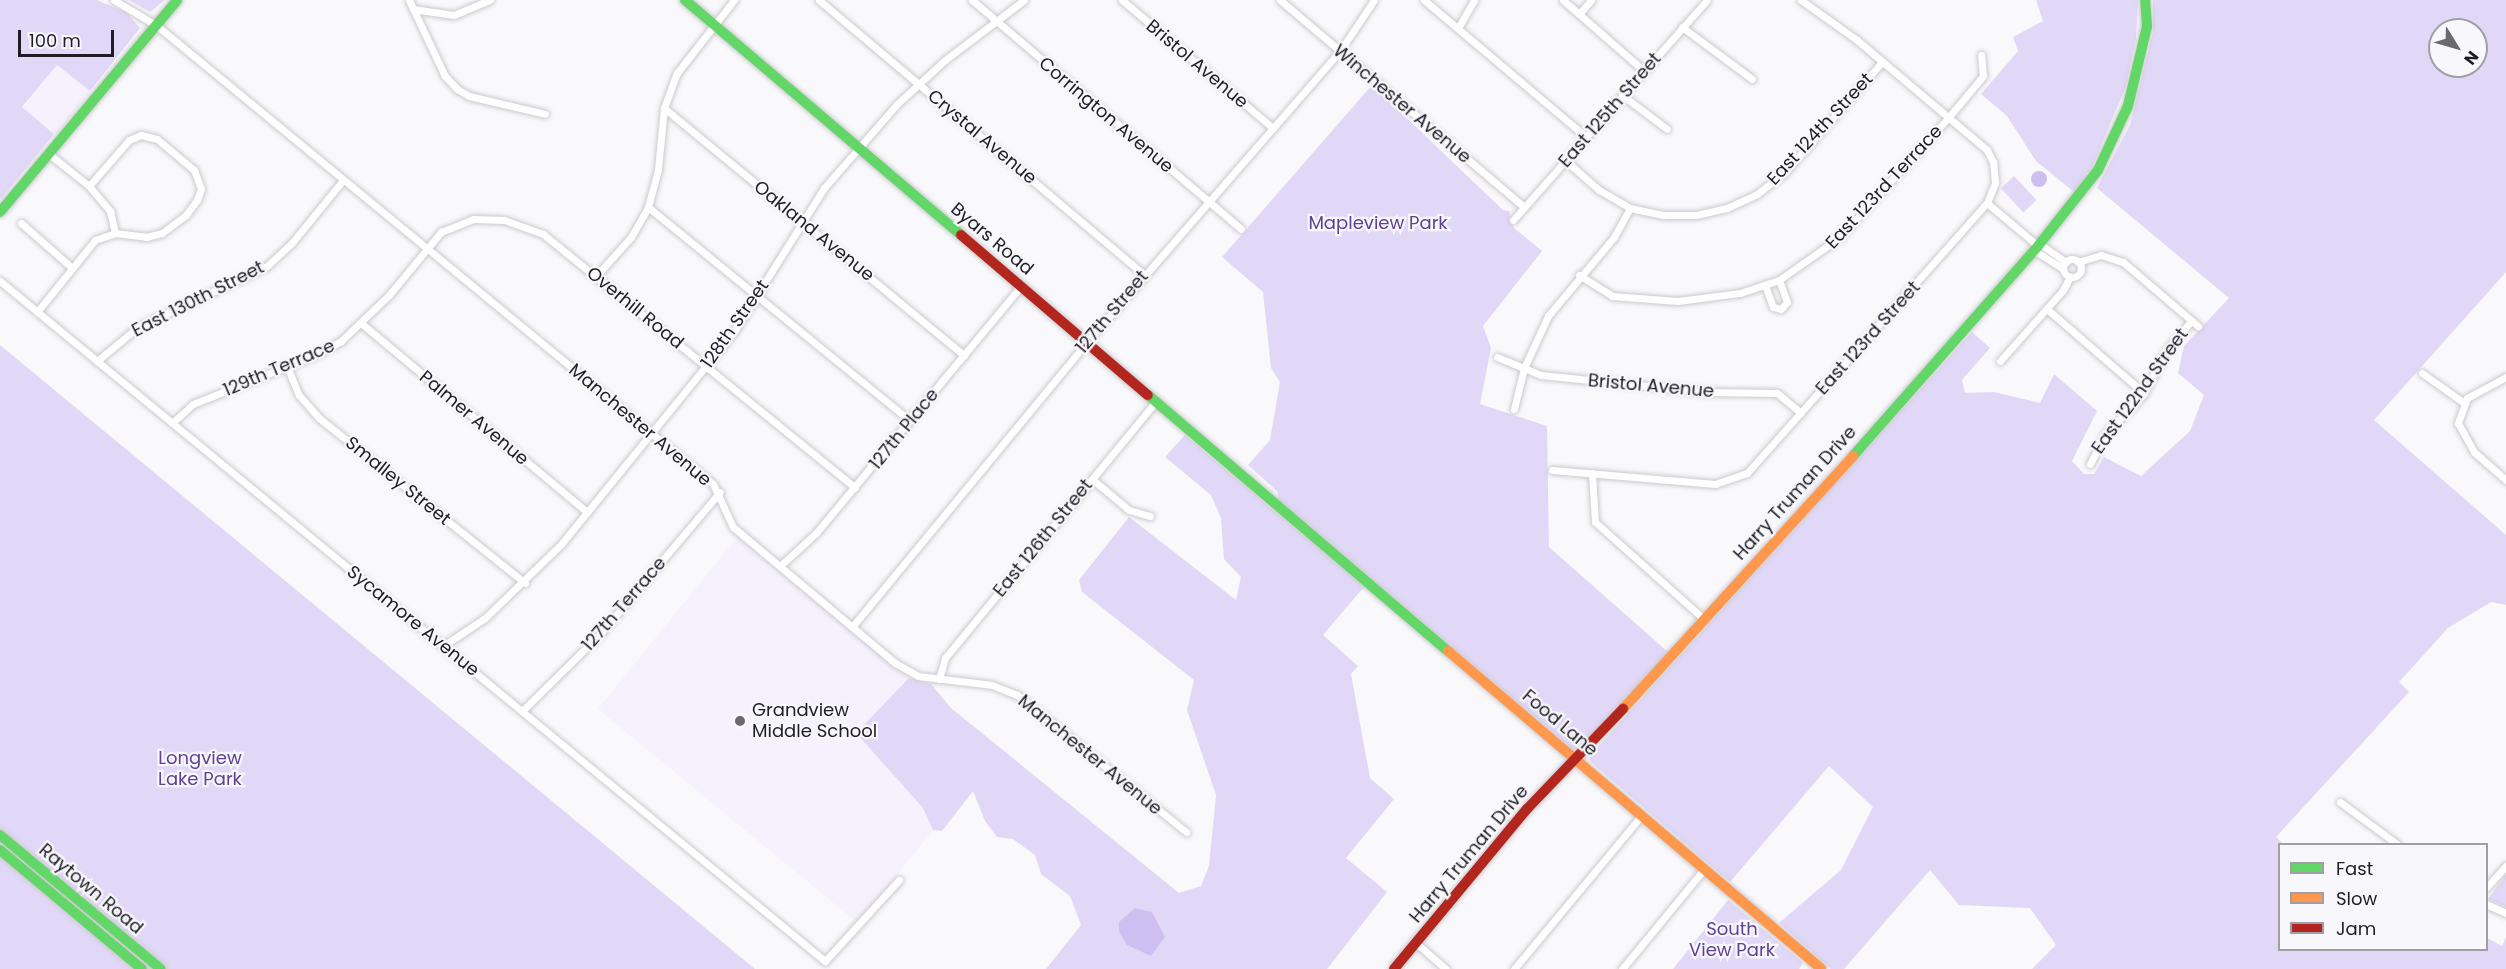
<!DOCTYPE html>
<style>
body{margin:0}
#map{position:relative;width:2506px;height:969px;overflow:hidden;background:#f9f8fb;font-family:Poppins,sans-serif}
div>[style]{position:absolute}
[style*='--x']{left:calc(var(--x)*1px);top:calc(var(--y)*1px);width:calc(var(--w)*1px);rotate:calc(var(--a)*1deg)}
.built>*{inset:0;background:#f5f1fd;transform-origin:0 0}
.green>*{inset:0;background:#e1d8f7;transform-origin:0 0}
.water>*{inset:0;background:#cebff0}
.round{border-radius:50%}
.roads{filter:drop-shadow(0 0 2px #cccad0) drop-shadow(0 0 2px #cccad0)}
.street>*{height:7px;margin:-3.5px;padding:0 3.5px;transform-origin:3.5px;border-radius:3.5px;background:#fefefe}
.street>.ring{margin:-3.5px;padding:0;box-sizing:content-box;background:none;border:7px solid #fefefe;border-radius:50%}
.fast>*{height:10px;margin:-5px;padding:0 5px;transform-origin:5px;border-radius:5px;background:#63d668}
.slow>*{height:10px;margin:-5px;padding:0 5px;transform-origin:5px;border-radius:5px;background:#ff974d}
.jam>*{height:10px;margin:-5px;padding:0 5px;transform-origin:5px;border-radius:5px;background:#b3261e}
.dots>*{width:16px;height:16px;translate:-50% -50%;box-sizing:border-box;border:3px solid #f8f7fc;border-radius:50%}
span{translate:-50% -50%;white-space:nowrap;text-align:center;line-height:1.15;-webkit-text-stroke:4.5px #f8f7fc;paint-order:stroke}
.street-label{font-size:18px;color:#1e1c24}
.park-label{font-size:18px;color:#5f4091}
.poi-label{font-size:18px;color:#1e1c24}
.left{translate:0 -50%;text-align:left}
.legend{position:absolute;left:2278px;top:843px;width:210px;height:108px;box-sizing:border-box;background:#f8f7fc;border:2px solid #a19fa6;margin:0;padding:8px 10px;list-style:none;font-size:18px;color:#1e1c24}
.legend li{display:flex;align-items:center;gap:12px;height:30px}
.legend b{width:30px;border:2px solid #a19fa6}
.north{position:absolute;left:2428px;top:18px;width:60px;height:60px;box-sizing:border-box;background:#f8f7fc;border:2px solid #a19fa6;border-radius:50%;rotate:127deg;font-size:16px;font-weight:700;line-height:24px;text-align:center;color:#1e1c24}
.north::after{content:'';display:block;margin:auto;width:21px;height:27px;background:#6b696f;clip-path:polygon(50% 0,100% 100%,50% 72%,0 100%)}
.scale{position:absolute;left:18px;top:30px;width:96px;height:27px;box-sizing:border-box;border:3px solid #1e1c24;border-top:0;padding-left:8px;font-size:18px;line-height:21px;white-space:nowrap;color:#1e1c24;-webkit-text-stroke:4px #f8f7fc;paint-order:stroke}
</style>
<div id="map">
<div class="built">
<i style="left:57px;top:65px;width:42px;height:55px;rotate:38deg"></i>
<i style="clip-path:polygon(737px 537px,909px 678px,856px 733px,923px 808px,933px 830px,858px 923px,598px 709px)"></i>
</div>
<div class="green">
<i style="clip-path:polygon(0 0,97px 0,127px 13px,140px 28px,90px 91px,57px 65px,22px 107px,54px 134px,0 200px)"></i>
<i style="clip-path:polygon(129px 0,165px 0,150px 12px)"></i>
<i style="clip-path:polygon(2036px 0,2138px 0,2136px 39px,2126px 86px,2092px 167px,2074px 192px,2036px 161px,2007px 116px,1981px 94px,2018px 51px,2013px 37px,2043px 21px)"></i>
<i style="clip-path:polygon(evenodd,2153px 0,2506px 0,2506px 272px,2374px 420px,2506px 535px,2506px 605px,2491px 602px,2448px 628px,2399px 682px,2409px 692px,2276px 837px,2283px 844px,2280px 844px,2280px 950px,2486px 950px,2487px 938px,2502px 946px,2506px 937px,2506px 969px,2032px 969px,2056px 945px,2030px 908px,1959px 905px,1930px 870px,1844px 969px,1831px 969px,1779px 923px,1841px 870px,1873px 807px,1829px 766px,1730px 882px,1590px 761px,1590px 756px,1972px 332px,1990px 348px,1962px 380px,1965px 393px,1994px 392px,2040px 403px,2054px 374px,2097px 411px,2072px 461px,2084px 474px,2094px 474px,2104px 457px,2141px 476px,2190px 431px,2204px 395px,2178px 373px,2184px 346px,2229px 298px,2097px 188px,2130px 125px,2153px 32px,2153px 0,2440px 30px,2476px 30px,2476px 66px,2440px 66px,2440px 30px)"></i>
<i style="clip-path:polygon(1372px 85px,1503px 210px,1509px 211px,1514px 228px,1542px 251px,1483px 326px,1491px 348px,1480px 404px,1547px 426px,1549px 547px,1668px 652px,1579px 750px,1572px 749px,1278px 499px,1278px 492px,1248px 465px,1270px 440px,1280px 382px,1271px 368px,1263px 292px,1222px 257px)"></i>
<i style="left:2014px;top:176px;width:33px;height:18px;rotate:47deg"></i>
<i style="clip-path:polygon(0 345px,755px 969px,0 969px)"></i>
<i style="clip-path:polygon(1185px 435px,1364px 587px,1323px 635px,1358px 666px,1351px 674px,1370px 778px,1394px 799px,1346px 858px,1387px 892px,1327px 969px,1046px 969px,1081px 925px,1070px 896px,1041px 874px,1035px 855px,1013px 839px,997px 837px,985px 821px,973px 791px,942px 831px,933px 830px,923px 808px,856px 733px,909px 678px,931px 684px,951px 708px,1179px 893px,1201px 886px,1209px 866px,1216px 795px,1187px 710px,1194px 680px,1082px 592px,1079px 580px,1129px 517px,1236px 600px,1241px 577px,1224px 559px,1221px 518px,1211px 495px,1165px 457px)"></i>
<i style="clip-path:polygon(2506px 874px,2506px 907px,2488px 899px)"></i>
<i style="clip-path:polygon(1728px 900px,1803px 963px,1799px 969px,1673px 969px)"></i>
</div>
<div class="water">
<i class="round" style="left:2031px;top:171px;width:16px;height:16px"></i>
<i style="clip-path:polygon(1135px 908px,1152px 912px,1165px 937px,1151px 956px,1127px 945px,1119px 931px,1119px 922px)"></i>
</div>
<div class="roads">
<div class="street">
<i style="--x:114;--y:0;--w:49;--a:30.8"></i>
<i style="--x:156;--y:25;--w:722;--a:39.49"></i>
<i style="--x:713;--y:484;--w:47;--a:65.1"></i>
<i style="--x:733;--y:527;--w:212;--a:40"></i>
<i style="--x:895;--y:663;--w:26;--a:29"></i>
<i style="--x:918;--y:676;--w:75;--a:6.9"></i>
<i style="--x:992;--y:685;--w:27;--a:22"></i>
<i style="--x:1017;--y:695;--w:218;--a:39"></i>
<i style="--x:409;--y:0;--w:84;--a:64.7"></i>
<i style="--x:445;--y:76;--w:18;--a:47"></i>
<i style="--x:457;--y:89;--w:14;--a:30"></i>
<i style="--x:469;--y:96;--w:78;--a:13.3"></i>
<i style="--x:819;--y:0;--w:426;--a:40.2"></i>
<i style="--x:972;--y:0;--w:353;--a:40.4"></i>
<i style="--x:1122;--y:0;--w:198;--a:40.3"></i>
<i style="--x:1280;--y:0;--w:320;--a:40.3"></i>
<i style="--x:1424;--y:0;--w:211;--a:40.2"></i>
<i style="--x:1563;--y:0;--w:108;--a:41.2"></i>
<i style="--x:413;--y:9;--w:41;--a:8.3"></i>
<i style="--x:454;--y:15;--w:39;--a:-23"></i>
<i style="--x:1579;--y:14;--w:18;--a:-49"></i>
<i style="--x:1682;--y:27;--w:87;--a:36.6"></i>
<i style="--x:1458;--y:28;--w:32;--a:-60"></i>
<i style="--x:1622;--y:95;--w:56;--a:37.1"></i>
<i style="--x:664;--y:108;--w:389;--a:39.5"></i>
<i style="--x:49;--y:154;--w:51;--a:38.7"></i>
<i style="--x:89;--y:186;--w:33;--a:50"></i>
<i style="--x:110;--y:211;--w:23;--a:77"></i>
<i style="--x:1565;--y:160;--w:45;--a:41.4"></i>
<i style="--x:1599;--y:190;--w:36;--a:30"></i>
<i style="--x:1630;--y:208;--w:35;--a:12"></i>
<i style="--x:1664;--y:215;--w:32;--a:0"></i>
<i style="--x:1696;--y:215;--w:32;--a:-13"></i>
<i style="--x:1727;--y:208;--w:33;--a:-25"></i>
<i style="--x:1757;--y:194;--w:36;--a:-38"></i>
<i style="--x:1785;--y:172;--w:147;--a:-48.6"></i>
<i style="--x:1987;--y:203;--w:67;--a:40.1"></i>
<i style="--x:648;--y:207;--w:338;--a:39.2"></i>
<i style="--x:1513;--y:220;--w:293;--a:-48.6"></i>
<i style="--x:21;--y:223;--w:68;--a:41.4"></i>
<i style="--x:2040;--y:244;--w:32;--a:35"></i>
<i style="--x:2034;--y:250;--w:35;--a:33"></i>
<i class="ring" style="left:2063px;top:259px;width:11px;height:11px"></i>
<i style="--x:2078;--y:262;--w:24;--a:-17"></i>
<i style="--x:2101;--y:255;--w:23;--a:18"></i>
<i style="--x:2123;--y:262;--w:99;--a:40.5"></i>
<i style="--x:1579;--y:275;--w:39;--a:32"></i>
<i style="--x:1612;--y:296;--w:66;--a:4.3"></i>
<i style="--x:1678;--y:301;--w:63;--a:-7.4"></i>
<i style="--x:1740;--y:293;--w:41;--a:-18.4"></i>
<i style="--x:1779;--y:280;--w:75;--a:-35.2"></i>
<i style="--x:1840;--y:237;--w:161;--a:-47.8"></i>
<i style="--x:1948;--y:118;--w:55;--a:-50.2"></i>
<i style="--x:1983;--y:76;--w:21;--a:-95"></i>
<i style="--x:596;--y:276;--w:52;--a:-48.1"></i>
<i style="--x:631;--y:237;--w:34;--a:-60"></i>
<i style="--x:648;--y:207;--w:39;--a:-75"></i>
<i style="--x:658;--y:169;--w:61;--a:-84.4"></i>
<i style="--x:664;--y:108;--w:37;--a:-70"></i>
<i style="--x:677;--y:73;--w:93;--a:-52"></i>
<i style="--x:0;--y:281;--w:1069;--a:39.5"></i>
<i style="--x:825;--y:961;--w:110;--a:-47.6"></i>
<i style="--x:1765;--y:285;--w:23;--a:70"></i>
<i style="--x:1773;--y:307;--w:8;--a:14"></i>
<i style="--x:1781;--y:309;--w:9;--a:-49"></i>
<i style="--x:1787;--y:302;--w:23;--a:-110"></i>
<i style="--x:2047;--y:309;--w:128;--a:40.9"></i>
<i style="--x:37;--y:312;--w:92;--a:-51.1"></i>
<i style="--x:95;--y:240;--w:21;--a:-19"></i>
<i style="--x:115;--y:233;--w:31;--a:7"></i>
<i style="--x:146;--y:237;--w:16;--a:-14"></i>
<i style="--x:162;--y:233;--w:30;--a:-37"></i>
<i style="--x:186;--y:215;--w:19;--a:-54"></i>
<i style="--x:197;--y:200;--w:12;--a:-70"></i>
<i style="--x:201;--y:189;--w:20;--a:-110"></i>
<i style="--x:194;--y:170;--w:48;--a:-140"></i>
<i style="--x:157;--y:139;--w:16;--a:-166"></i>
<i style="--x:141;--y:135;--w:13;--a:157"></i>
<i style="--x:129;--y:140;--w:61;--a:131"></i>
<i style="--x:361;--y:323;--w:295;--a:39.9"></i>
<i style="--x:1497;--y:357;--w:48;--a:22.2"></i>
<i style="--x:1541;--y:375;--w:166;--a:5.9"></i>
<i style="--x:1706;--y:392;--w:71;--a:0.8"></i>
<i style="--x:1777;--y:393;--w:31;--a:40"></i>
<i style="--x:97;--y:361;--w:53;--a:-39.7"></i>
<i style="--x:138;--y:327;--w:143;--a:-25.3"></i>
<i style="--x:267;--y:266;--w:33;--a:-43"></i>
<i style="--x:291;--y:244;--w:82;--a:-50.9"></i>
<i style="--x:2000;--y:361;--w:95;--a:-48.4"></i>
<i style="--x:2063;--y:290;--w:15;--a:-62"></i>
<i style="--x:287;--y:366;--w:31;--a:68"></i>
<i style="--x:299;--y:395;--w:30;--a:49"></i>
<i style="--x:319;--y:418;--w:264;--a:38.7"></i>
<i style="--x:2422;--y:373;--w:52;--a:35.5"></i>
<i style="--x:2506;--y:377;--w:44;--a:151.7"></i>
<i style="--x:2467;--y:398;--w:27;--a:110"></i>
<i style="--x:2458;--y:423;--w:33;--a:61"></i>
<i style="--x:2474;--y:452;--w:43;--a:41.2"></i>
<i style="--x:1514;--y:409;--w:42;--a:-76.3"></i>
<i style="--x:1524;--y:368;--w:57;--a:-65.2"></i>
<i style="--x:1548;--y:316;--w:103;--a:-50.1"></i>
<i style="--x:1614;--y:237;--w:33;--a:-61"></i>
<i style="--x:172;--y:423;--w:28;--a:-42"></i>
<i style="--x:193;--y:404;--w:131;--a:-21.9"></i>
<i style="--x:315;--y:355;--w:30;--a:-28"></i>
<i style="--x:341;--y:341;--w:66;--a:-43.8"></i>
<i style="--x:389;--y:295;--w:82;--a:-50.5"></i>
<i style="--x:441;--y:232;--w:35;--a:-22"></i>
<i style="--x:474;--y:219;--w:30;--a:2"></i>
<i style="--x:504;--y:220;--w:41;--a:19.7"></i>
<i style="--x:543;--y:234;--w:402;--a:39.1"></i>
<i style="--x:2090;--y:464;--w:33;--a:-63"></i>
<i style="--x:2105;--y:435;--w:57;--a:-47.1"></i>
<i style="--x:2144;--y:393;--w:47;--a:-62.4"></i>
<i style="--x:2166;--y:351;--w:40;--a:-50"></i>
<i style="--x:1552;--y:470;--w:164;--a:4.9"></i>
<i style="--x:1715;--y:484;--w:34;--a:-19"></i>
<i style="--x:1747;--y:473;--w:361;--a:-48.4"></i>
<i style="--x:1987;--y:203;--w:22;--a:-68"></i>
<i style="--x:1995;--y:183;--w:21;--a:-95"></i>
<i style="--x:1993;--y:162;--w:13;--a:-117"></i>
<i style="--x:1987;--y:150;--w:170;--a:-139.8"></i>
<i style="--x:1857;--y:40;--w:69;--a:-144.5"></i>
<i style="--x:1592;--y:473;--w:49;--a:86.5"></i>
<i style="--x:1595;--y:522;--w:146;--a:41.7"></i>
<i style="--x:1092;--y:479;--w:48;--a:40"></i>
<i style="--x:1129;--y:510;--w:22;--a:16"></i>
<i style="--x:780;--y:566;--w:49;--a:-42.5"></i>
<i style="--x:816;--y:533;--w:321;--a:-50.3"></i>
<i style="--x:852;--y:627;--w:369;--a:-50.5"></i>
<i style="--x:1087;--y:342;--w:386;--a:-49"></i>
<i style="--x:1340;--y:51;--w:61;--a:-56.3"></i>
<i style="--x:443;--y:646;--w:50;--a:-33.7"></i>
<i style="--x:485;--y:618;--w:107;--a:-44.2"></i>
<i style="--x:562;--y:543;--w:274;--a:-50.9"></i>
<i style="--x:735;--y:330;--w:168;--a:-57.9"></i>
<i style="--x:824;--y:188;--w:111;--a:-49"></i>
<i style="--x:897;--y:104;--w:65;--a:-42.5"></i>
<i style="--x:945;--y:60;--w:99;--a:-37.2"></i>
<i style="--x:939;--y:679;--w:22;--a:-74"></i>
<i style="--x:945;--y:658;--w:333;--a:-50.6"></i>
<i style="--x:522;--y:711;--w:108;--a:-44.6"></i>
<i style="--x:599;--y:635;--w:187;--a:-49.8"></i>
<i style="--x:2340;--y:802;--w:71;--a:36.4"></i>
<i style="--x:2486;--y:888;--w:30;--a:-48"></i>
<i style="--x:2486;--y:904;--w:22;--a:24"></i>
<i style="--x:1416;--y:943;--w:40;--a:41"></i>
<i style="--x:1514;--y:969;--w:200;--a:-50.3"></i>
<i style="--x:1622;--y:969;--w:131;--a:-50.6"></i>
</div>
<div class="fast">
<i style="--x:685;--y:0;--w:362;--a:40.4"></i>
<i style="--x:0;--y:212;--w:276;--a:-50.1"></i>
<i style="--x:1148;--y:395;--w:394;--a:40.5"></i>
<i style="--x:1853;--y:456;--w:280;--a:-48.6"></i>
<i style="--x:2038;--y:246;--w:97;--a:-51.7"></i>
<i style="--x:2098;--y:170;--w:71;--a:-64.9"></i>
<i style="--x:2128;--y:106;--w:82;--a:-76.6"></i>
<i style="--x:2147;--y:26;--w:26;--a:-94"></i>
<i style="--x:0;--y:835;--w:209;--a:39.8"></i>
<i style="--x:0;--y:850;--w:185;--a:40"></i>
</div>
<div class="slow">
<i style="--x:1448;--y:651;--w:490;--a:40.4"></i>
<i style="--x:1623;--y:709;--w:342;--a:-47.7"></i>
</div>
<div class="jam">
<i style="--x:961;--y:235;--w:246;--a:40.6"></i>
<i style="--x:1394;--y:969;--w:208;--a:-50.3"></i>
<i style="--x:1527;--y:809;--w:139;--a:-46.2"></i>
</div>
</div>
<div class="dots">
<i style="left:740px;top:721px;background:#6b696f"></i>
</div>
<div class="street-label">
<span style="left:1197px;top:64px;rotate:40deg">Bristol Avenue</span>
<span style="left:1402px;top:104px;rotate:40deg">Winchester Avenue</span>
<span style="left:1610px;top:110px;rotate:-49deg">East 125th Street</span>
<span style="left:1106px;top:115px;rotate:40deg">Corrington Avenue</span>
<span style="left:1820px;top:129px;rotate:-47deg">East 124th Street</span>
<span style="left:982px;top:137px;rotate:40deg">Crystal Avenue</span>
<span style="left:1884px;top:187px;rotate:-47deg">East 123rd Terrace</span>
<span style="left:814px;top:231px;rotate:39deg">Oakland Avenue</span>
<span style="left:992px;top:239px;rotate:40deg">Byars Road</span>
<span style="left:198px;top:299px;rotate:-27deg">East 130th Street</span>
<span style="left:635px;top:308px;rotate:39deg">Overhill Road</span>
<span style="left:1112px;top:312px;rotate:-50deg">127th Street</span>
<span style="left:735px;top:324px;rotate:-55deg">128th Street</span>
<span style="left:1868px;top:338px;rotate:-48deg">East 123rd Street</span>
<span style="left:279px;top:368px;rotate:-23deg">129th Terrace</span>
<span style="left:1651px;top:386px;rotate:5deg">Bristol Avenue</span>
<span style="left:2140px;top:391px;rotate:-54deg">East 122nd Street</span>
<span style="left:474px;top:418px;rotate:40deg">Palmer Avenue</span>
<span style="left:640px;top:425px;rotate:40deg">Manchester Avenue</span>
<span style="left:904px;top:429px;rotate:-51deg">127th Place</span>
<span style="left:398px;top:481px;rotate:39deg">Smalley Street</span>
<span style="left:1795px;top:493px;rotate:-48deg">Harry Truman Drive</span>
<span style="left:1043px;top:538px;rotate:-51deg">East 126th Street</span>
<span style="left:624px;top:604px;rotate:-49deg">127th Terrace</span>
<span style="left:413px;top:621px;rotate:39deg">Sycamore Avenue</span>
<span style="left:1560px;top:723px;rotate:40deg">Food Lane</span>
<span style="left:1090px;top:755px;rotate:39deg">Manchester Avenue</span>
<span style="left:1469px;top:854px;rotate:-50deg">Harry Truman Drive</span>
<span style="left:91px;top:889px;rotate:40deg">Raytown Road</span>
</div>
<div class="park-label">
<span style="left:1378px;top:223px">Mapleview Park</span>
<span style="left:200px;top:769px">Longview<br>Lake Park</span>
<span style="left:1732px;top:940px">South<br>View Park</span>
</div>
<div class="poi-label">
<span class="left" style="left:752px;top:721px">Grandview<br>Middle School</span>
</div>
<ul class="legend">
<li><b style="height:8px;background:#63d668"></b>Fast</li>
<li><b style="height:8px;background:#ff974d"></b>Slow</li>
<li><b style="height:8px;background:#b3261e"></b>Jam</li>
</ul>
<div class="north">N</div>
<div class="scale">100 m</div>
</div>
